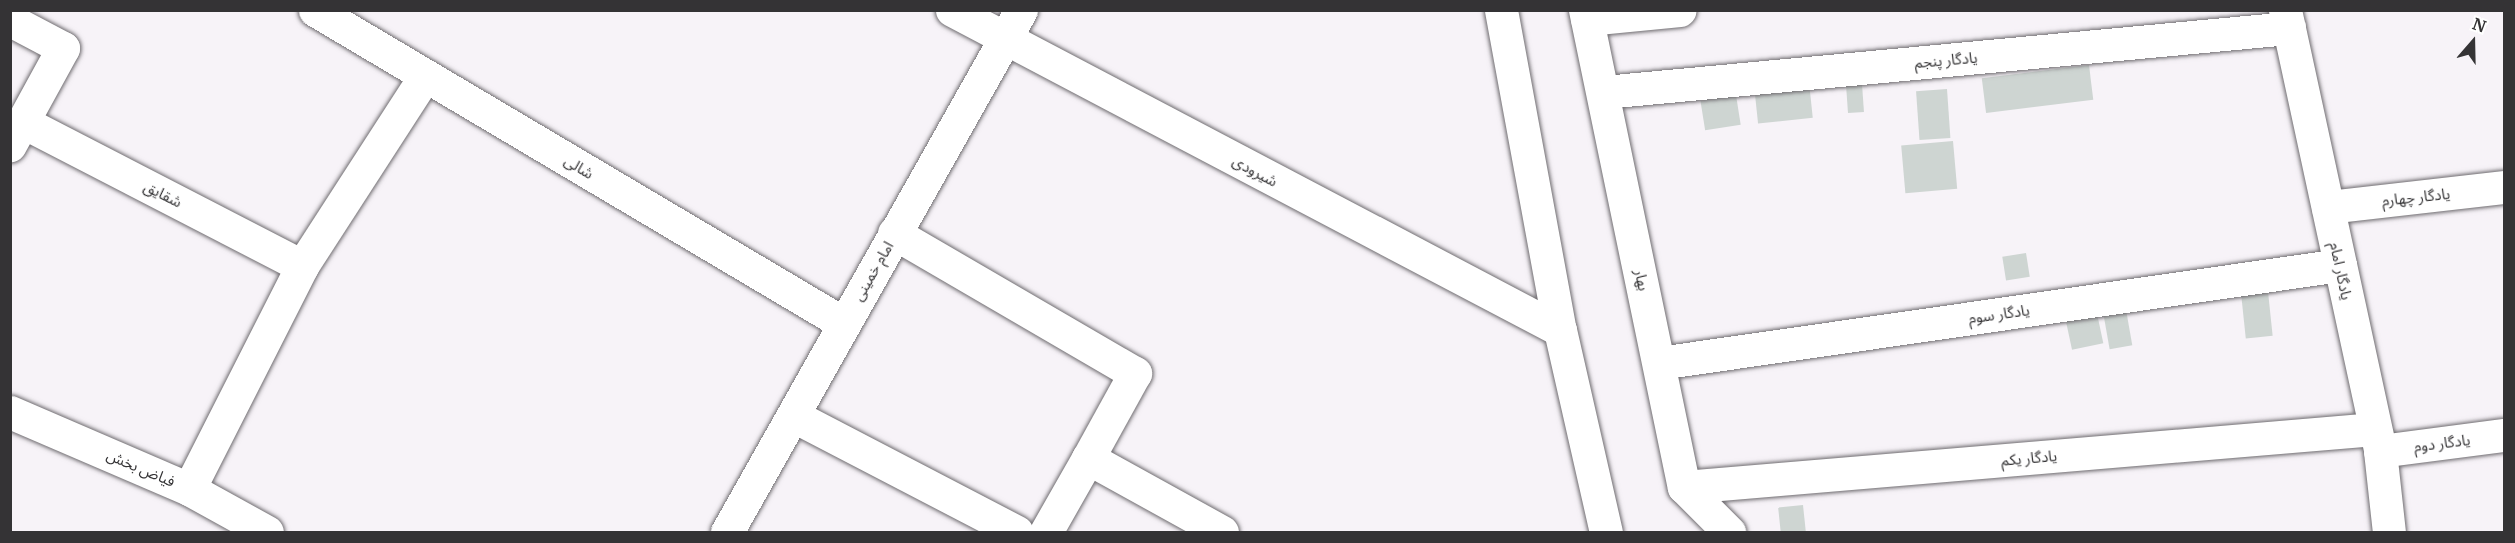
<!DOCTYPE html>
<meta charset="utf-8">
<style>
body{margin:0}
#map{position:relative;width:2515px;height:543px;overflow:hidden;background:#f7f3f8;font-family:Merriweather,"Noto Sans Arabic",serif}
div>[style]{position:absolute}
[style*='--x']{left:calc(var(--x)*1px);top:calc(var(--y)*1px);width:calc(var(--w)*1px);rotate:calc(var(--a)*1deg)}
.building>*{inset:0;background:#ced5d2;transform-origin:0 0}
.roads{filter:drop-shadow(0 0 2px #6f6c70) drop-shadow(0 0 2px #6f6c70)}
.minor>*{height:33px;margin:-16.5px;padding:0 16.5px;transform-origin:16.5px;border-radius:16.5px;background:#fff}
.tertiary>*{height:33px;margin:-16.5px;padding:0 16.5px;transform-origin:16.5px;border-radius:16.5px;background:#fff}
span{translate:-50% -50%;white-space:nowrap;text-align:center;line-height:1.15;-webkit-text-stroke:6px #fff;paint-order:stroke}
.street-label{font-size:15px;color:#343335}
.frame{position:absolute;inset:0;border:12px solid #343335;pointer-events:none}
.north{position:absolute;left:2443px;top:12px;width:60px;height:60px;-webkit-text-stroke:4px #fff;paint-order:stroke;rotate:20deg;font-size:16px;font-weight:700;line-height:24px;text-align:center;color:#343335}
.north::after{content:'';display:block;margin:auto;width:21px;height:27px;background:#343335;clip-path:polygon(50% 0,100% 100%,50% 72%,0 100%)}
</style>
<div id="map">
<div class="building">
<i style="left:2089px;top:65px;width:35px;height:108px;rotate:83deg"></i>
<i style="left:1809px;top:82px;width:36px;height:55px;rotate:84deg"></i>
<i style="left:1862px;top:84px;width:28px;height:16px;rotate:86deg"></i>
<i style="left:1947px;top:89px;width:49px;height:31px;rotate:86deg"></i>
<i style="left:1736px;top:95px;width:30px;height:36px;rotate:81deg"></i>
<i style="left:1953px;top:141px;width:48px;height:52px;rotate:85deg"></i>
<i style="left:2026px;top:253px;width:24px;height:24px;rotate:81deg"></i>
<i style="left:2267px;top:282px;width:54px;height:27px;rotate:84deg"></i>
<i style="left:2095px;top:304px;width:40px;height:32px;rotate:78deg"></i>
<i style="left:2125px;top:304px;width:42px;height:23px;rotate:80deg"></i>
<i style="left:1803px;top:505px;width:27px;height:25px;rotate:84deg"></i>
</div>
<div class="roads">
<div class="minor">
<i style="--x:315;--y:10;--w:614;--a:30.66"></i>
<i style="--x:952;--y:10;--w:687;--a:27.76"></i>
<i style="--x:1501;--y:10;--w:325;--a:79.6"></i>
<i style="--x:1560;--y:330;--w:207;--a:77.2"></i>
<i style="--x:1585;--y:10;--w:487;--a:78.3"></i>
<i style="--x:1684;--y:487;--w:64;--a:45"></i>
<i style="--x:2285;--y:10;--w:451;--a:77.8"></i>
<i style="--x:2380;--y:451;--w:81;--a:83.7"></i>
<i style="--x:1587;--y:19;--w:93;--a:-5.5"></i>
<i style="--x:10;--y:20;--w:60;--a:27.8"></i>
<i style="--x:63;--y:48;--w:111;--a:118.7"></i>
<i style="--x:1604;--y:92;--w:688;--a:-5.34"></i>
<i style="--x:23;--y:122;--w:314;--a:27.3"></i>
<i style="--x:2328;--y:207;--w:177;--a:-6.5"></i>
<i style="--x:894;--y:233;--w:279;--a:30.2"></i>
<i style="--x:1135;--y:373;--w:97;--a:118.9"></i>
<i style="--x:1659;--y:363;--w:688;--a:-8.19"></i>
<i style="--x:10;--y:412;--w:195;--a:23.3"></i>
<i style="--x:189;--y:489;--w:89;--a:28.9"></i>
<i style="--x:794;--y:416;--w:251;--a:27.5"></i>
<i style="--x:2380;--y:451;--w:125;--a:-7.4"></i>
<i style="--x:1684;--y:487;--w:693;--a:-4.8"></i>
<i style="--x:189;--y:489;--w:250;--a:-63.1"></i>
<i style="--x:302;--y:266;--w:226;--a:-57.1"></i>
<i style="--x:1046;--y:532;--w:85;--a:-60.4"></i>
<i style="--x:1088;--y:458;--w:153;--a:28.9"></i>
</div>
<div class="tertiary">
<i style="--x:727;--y:532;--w:599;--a:-60.61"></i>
</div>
</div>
<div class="street-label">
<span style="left:1946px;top:60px;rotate:-5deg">یادگار پنجم</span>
<span style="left:579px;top:167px;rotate:31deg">شالی</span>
<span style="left:1255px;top:171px;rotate:28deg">شیرودی</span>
<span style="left:163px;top:194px;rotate:27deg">شقایق</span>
<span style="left:2416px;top:197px;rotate:-6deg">یادگار چهارم</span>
<span style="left:873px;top:271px;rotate:-60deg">امام خمینی</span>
<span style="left:2341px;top:271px;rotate:78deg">یادگار امام</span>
<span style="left:1642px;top:280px;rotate:78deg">بهار</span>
<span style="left:1999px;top:314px;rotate:-8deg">یادگار سوم</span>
<span style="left:2442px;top:443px;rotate:-7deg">یادگار دوم</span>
<span style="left:2029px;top:458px;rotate:-5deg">یادگار یکم</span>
<span style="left:141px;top:468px;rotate:23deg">فیاض بخش</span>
</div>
<div class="frame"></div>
<div class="north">N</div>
</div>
